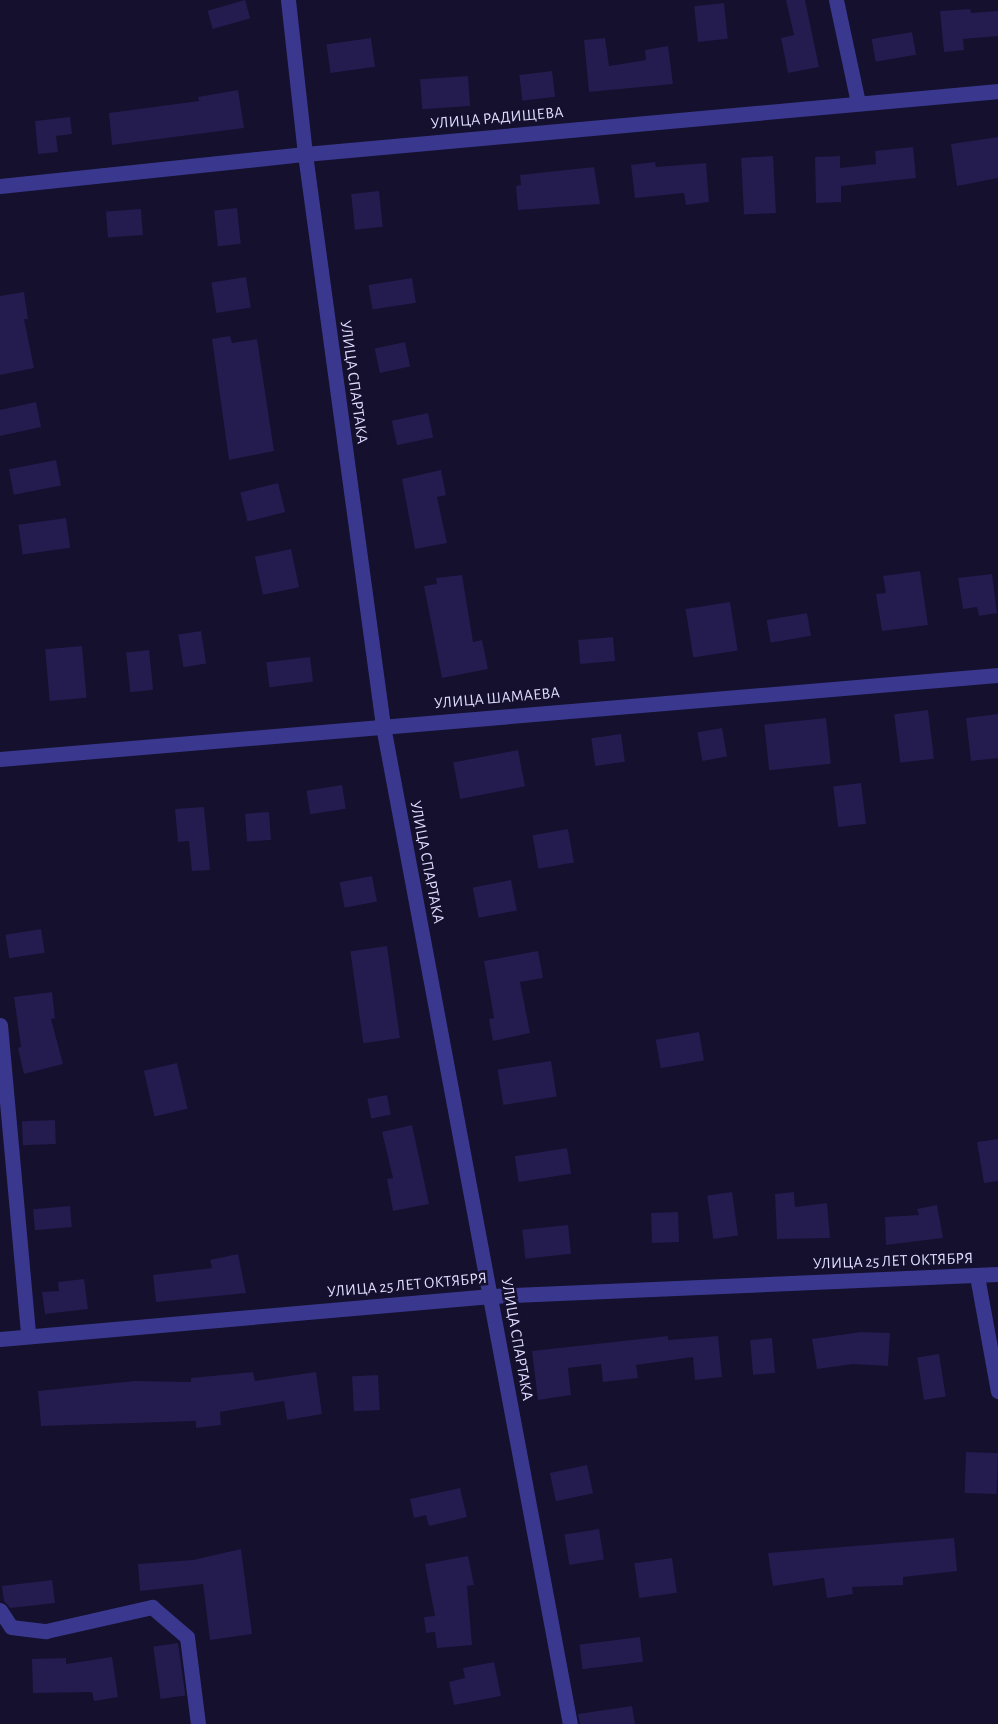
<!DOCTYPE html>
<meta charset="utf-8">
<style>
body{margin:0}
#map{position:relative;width:998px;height:1724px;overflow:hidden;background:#14102d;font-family:"Alegreya Sans",sans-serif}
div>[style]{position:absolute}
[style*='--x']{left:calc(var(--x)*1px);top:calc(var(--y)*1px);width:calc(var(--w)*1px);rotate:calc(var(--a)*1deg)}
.building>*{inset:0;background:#241b4f;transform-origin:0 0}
.minor>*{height:15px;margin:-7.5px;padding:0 7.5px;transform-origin:7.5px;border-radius:7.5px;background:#3a388e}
span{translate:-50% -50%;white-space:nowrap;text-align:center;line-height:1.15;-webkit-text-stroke:5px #14102d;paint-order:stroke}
.street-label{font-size:16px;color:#dfdbff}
</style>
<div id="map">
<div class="building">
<i style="left:245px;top:0;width:19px;height:39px;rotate:74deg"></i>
<i style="clip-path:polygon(786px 0,805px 0,819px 67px,788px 73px,781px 38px,794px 35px)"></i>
<i style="left:724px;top:3px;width:36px;height:30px;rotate:84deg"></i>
<i style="clip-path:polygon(970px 9px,971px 13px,998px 11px,998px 36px,963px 39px,964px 50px,944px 52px,940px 11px)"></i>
<i style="left:912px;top:32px;width:23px;height:41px;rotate:80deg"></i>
<i style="left:371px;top:38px;width:29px;height:45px;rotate:82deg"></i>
<i style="clip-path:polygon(605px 38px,609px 66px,646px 60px,645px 50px,668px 46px,673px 84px,589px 92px,584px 40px)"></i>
<i style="left:552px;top:71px;width:26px;height:33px;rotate:83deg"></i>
<i style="left:468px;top:76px;width:30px;height:48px;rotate:86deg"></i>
<i style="clip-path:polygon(238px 90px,244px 128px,112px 145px,109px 113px,199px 101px,198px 97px)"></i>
<i style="clip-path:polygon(70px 117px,72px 134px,56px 136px,58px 152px,38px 154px,35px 121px)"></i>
<i style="clip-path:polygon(998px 137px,998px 178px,957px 186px,951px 144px)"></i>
<i style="clip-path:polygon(913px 147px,916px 178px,841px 186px,841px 202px,816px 203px,815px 157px,840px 156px,840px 168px,876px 164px,875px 151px)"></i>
<i style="left:773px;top:156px;width:57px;height:32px;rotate:87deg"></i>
<i style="clip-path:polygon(655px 162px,656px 167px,706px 163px,709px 202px,686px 205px,684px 193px,635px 198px,631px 165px)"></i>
<i style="clip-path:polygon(594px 167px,600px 204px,518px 210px,516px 186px,521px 185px,520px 175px)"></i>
<i style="left:379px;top:191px;width:36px;height:28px;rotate:84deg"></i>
<i style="left:237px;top:208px;width:36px;height:23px;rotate:84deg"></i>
<i style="left:141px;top:209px;width:26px;height:35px;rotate:86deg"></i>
<i style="left:246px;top:277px;width:31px;height:35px;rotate:81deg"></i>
<i style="left:412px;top:278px;width:25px;height:44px;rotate:81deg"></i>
<i style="clip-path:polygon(24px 292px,28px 319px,24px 319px,34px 368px,0 375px,0 296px)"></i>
<i style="clip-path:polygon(230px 336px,232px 343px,257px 339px,274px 451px,229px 460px,212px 339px)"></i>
<i style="left:405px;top:342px;width:25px;height:31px;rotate:78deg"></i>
<i style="clip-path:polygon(36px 402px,41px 427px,0 436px,0 410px)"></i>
<i style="left:428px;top:413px;width:25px;height:37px;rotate:78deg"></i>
<i style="left:56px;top:460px;width:26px;height:48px;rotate:79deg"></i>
<i style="clip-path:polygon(441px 470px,446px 495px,437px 497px,447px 543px,415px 549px,402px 479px)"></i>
<i style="left:278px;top:483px;width:30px;height:39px;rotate:76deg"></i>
<i style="left:66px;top:518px;width:30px;height:48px;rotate:82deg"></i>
<i style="left:291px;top:549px;width:39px;height:37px;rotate:78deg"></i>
<i style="clip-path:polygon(920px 571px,928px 625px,882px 631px,876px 594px,886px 593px,883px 576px)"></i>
<i style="clip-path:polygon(992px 574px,997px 613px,979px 616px,977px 607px,963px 609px,958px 578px)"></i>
<i style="clip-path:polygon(462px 575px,473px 642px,482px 640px,488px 669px,442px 678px,424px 586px,437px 584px,436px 578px)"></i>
<i style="left:730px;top:602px;width:49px;height:45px;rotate:81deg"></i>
<i style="left:807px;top:613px;width:23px;height:41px;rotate:80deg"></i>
<i style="left:201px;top:631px;width:33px;height:23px;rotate:81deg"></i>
<i style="left:613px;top:637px;width:24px;height:35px;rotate:85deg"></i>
<i style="left:82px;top:646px;width:52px;height:37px;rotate:85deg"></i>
<i style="left:149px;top:650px;width:40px;height:23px;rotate:84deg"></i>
<i style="left:310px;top:657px;width:25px;height:44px;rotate:83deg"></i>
<i style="left:928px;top:710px;width:49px;height:34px;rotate:83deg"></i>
<i style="clip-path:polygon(998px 714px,998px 758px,971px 761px,966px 718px)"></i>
<i style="left:826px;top:718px;width:46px;height:62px;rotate:84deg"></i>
<i style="left:722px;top:728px;width:29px;height:25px;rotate:80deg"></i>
<i style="left:621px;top:734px;width:28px;height:30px;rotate:82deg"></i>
<i style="left:518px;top:750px;width:37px;height:66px;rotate:79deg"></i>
<i style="left:861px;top:783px;width:41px;height:28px;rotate:83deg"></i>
<i style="left:342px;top:785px;width:24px;height:36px;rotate:81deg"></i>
<i style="clip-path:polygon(204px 807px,210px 870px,192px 871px,189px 841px,178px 842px,175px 809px)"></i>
<i style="left:269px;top:812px;width:28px;height:24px;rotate:86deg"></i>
<i style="left:568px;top:829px;width:34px;height:36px;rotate:80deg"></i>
<i style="left:372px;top:876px;width:26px;height:33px;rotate:79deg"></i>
<i style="left:511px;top:880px;width:31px;height:39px;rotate:79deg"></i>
<i style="left:41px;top:929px;width:24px;height:36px;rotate:81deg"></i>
<i style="left:387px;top:946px;width:93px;height:37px;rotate:82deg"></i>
<i style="clip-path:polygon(538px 951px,543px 978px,520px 982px,530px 1033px,493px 1041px,489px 1019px,494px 1018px,484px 961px)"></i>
<i style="clip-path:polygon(52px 992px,55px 1018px,51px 1019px,63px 1064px,24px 1074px,18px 1048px,21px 1047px,14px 997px)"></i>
<i style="left:699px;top:1032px;width:29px;height:44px;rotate:80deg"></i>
<i style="left:551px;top:1061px;width:36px;height:54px;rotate:81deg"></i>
<i style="left:177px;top:1063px;width:47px;height:34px;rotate:77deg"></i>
<i style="left:387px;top:1095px;width:20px;height:20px;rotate:79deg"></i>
<i style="left:55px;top:1120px;width:24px;height:33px;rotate:88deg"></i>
<i style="clip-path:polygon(412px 1125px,429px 1204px,393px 1211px,387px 1179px,393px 1178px,382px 1132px)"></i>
<i style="clip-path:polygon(998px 1139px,998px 1181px,984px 1183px,977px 1142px)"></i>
<i style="left:567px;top:1148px;width:26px;height:53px;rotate:81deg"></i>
<i style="left:732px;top:1192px;width:44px;height:25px;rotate:82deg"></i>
<i style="clip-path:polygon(794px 1192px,795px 1207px,827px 1203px,830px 1238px,777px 1239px,775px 1194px)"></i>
<i style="clip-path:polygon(937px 1205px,943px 1238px,886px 1245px,885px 1217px,919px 1215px,917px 1209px)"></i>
<i style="left:70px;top:1206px;width:21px;height:37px;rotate:85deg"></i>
<i style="left:678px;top:1212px;width:30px;height:27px;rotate:88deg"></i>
<i style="left:568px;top:1225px;width:29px;height:46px;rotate:84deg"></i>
<i style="clip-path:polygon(238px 1254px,246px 1293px,156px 1302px,153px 1275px,212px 1268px,210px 1260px)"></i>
<i style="clip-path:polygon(84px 1279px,88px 1309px,45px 1314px,42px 1292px,59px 1291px,58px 1282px)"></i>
<i style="clip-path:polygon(861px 1332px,890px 1333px,888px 1366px,853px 1364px,817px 1369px,812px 1339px)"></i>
<i style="clip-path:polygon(668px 1336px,668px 1340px,718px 1336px,722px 1377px,695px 1380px,693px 1357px,636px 1365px,638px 1378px,603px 1382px,601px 1364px,568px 1368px,571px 1395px,538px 1400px,532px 1351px)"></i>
<i style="left:772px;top:1338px;width:35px;height:22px;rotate:85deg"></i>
<i style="left:939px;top:1354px;width:43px;height:22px;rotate:81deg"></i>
<i style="clip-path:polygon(253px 1372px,255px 1381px,316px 1372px,322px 1414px,287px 1420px,284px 1401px,220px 1412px,221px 1425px,196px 1428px,196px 1421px,41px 1426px,38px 1391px,135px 1381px,191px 1382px,191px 1378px)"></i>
<i style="left:378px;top:1375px;width:35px;height:26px;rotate:87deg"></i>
<i style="left:966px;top:1452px;width:32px;height:41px;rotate:2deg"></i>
<i style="left:587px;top:1465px;width:29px;height:38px;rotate:78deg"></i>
<i style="clip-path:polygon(460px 1488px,467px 1517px,429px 1526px,426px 1515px,414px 1518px,410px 1499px)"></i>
<i style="left:599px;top:1529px;width:31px;height:35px;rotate:81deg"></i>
<i style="clip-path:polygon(954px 1538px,957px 1571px,903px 1577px,903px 1585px,852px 1587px,853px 1594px,827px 1598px,824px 1578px,773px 1586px,768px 1553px)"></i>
<i style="clip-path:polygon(241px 1549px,252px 1634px,210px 1640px,203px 1584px,140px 1591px,138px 1564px,193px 1560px)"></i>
<i style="clip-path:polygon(468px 1556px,474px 1585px,467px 1586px,472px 1645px,437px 1648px,435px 1632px,426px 1633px,424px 1617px,435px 1616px,425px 1564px)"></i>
<i style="left:672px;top:1558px;width:35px;height:38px;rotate:82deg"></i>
<i style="clip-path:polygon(52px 1580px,55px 1603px,10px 1608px,4px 1601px,2px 1586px)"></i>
<i style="left:640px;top:1637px;width:25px;height:61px;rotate:83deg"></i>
<i style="left:178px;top:1643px;width:53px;height:25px;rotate:82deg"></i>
<i style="clip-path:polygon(112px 1657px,118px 1697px,94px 1701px,92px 1692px,33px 1693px,32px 1659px,66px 1658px,66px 1664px)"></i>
<i style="clip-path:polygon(494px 1662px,501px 1696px,454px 1705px,449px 1682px,465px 1678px,463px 1668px)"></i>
<i style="clip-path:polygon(632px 1706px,635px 1724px,580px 1724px,578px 1714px)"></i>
</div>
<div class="minor">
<i style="--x:288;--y:0;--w:155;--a:83.7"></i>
<i style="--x:305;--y:154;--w:577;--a:82.23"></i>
<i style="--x:383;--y:726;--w:1015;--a:79.39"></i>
<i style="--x:836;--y:0;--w:105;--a:77.9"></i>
<i style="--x:0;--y:186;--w:307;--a:-6"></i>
<i style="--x:305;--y:154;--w:696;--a:-5.19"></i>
<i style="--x:0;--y:759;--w:1002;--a:-4.81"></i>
<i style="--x:0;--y:1025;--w:311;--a:84.8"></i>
<i style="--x:977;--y:1276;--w:117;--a:79.7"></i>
<i style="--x:0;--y:1339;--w:493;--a:-5"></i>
<i style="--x:491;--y:1296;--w:507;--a:-2.48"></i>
<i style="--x:0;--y:1610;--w:20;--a:57"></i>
<i style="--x:11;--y:1627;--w:35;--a:7"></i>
<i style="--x:46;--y:1631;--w:109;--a:-12.8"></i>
<i style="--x:152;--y:1607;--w:46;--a:40.6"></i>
<i style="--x:187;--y:1637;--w:88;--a:82.8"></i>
</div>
<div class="street-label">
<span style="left:497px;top:118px;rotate:-5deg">УЛИЦА РАДИЩЕВА</span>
<span style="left:354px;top:382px;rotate:82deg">УЛИЦА СПАРТАКА</span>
<span style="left:497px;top:698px;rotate:-5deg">УЛИЦА ШАМАЕВА</span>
<span style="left:427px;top:862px;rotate:79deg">УЛИЦА СПАРТАКА</span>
<span style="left:893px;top:1261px;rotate:-2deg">УЛИЦА 25 ЛЕТ ОКТЯБРЯ</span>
<span style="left:407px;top:1285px;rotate:-5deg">УЛИЦА 25 ЛЕТ ОКТЯБРЯ</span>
<span style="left:517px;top:1339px;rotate:80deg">УЛИЦА СПАРТАКА</span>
</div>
</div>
